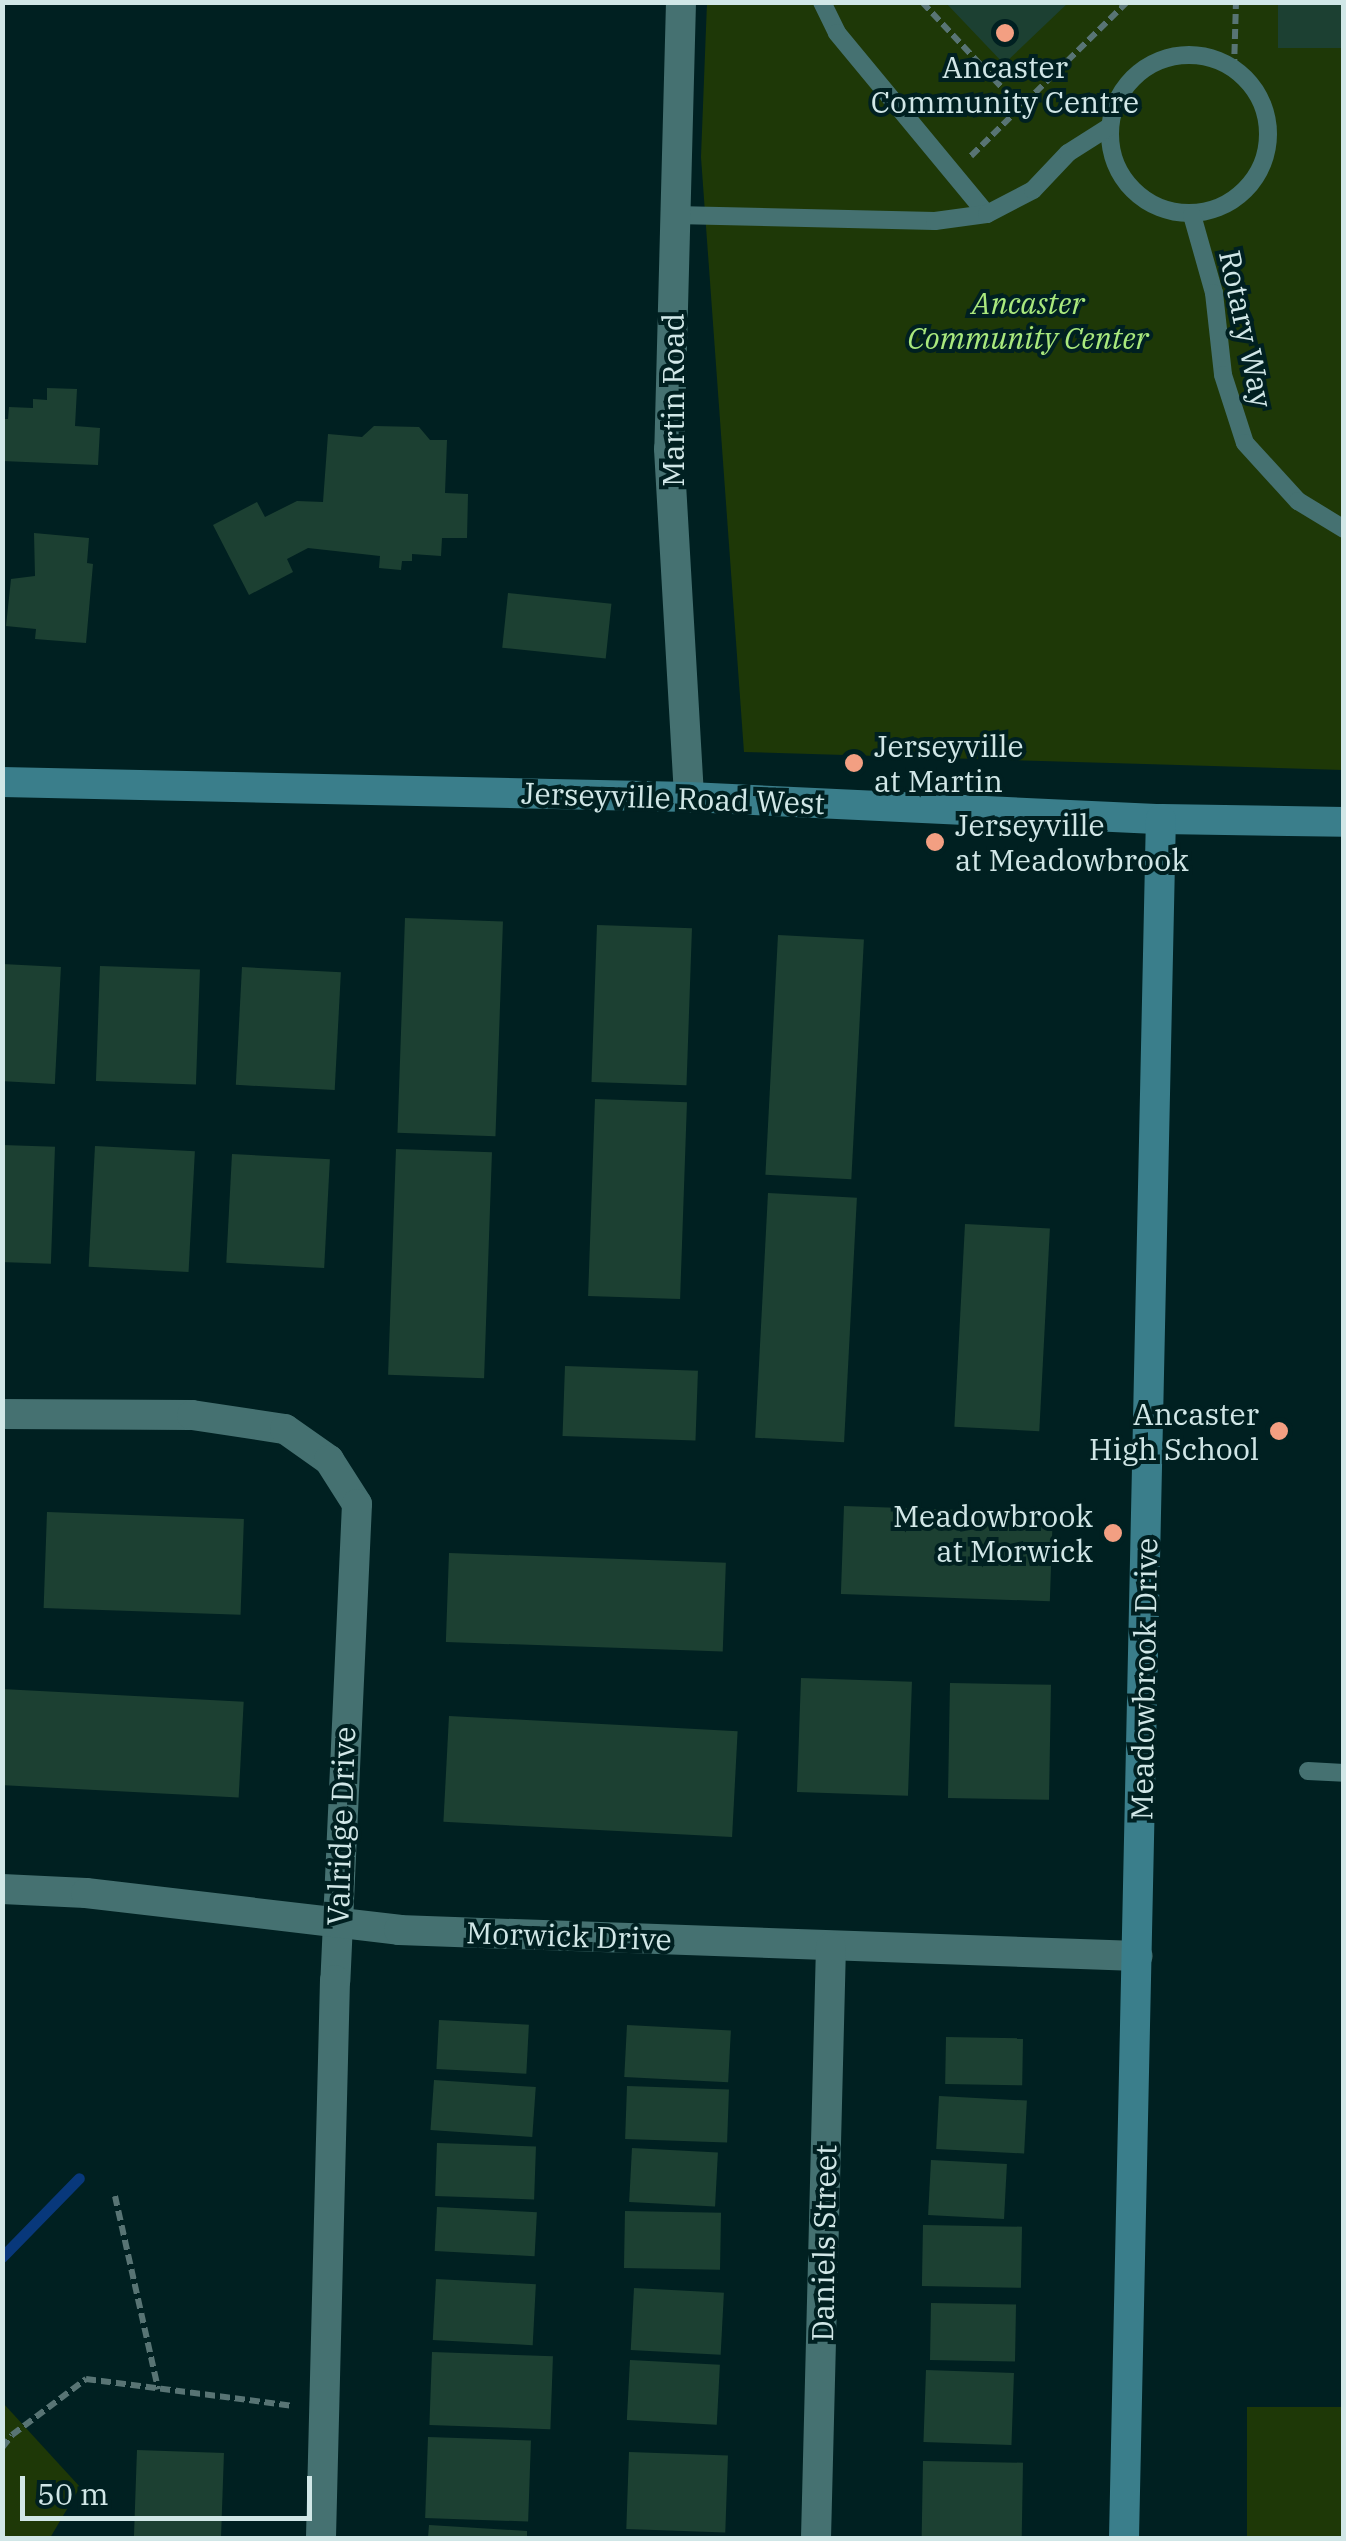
<!DOCTYPE html>
<style>
body{margin:0}
#map{position:relative;width:1346px;height:2541px;overflow:hidden;background:#002021;font-family:"IBM Plex Serif",serif}
div>[style]{position:absolute}
[style*='--x']{left:calc(var(--x)*1px);top:calc(var(--y)*1px);width:calc(var(--w)*1px);rotate:calc(var(--a)*1deg)}
.green>*{inset:0;background:#1e3807;transform-origin:0 0}
.stream>*{height:11px;margin:-5.5px;padding:0 5.5px;transform-origin:5.5px;border-radius:5.5px;background:#08387b}
.building>*{inset:0;background:#1c4032;transform-origin:0 0}
.path>*{height:6px;margin-top:-3px;transform-origin:0;background:repeating-linear-gradient(90deg,#587474 0 10px,transparent 0 15px)}
.lane>*{height:18px;margin:-9px;padding:0 9px;transform-origin:9px;border-radius:9px;background:#457171}
.lane>.ring{margin:-9px;padding:0;box-sizing:content-box;background:none;border:18px solid #457171;border-radius:50%}
.street>*{height:30px;margin:-15px;padding:0 15px;transform-origin:15px;border-radius:15px;background:#457171}
.secondary>*{height:30px;margin:-15px;padding:0 15px;transform-origin:15px;border-radius:15px;background:#3a7e8b}
.dots>*{width:28px;height:28px;translate:-50% -50%;box-sizing:border-box;border:5px solid #002021;border-radius:50%}
span{translate:-50% -50%;white-space:nowrap;text-align:center;line-height:1.15;-webkit-text-stroke:8px #002021;paint-order:stroke}
.poi-label{font-size:30px;color:#d1e7e7}
.left{translate:0 -50%;text-align:left}
.right{translate:-100% -50%;text-align:right}
.park-label{font-size:30px;color:#a9e97d;font-style:italic}
.street-label{font-size:30px;color:#d1e7e7}
.frame{position:absolute;inset:0;border:5px solid #d1e7e7;pointer-events:none}
.scale{position:absolute;left:20px;top:2476px;width:292px;height:45px;box-sizing:border-box;border:5px solid #d1e7e7;border-top:0;padding-left:12px;font-size:30px;line-height:35px;white-space:nowrap;color:#d1e7e7;-webkit-text-stroke:8px #002021;paint-order:stroke}
</style>
<div id="map">
<div class="green">
<i style="clip-path:polygon(707px 3px,1343px 3px,1343px 770px,744px 752px,701px 157px)"></i>
<i style="clip-path:polygon(3px 2403px,80px 2487px,50px 2538px,3px 2538px)"></i>
<i style="left:1343px;top:2407px;width:131px;height:96px;rotate:90deg"></i>
</div>
<div class="stream">
<i style="--x:2;--y:2257;--w:110;--a:-45.7"></i>
</div>
<div class="building">
<i style="clip-path:polygon(945px 2px,1069px 2px,1004px 64px)"></i>
<i style="left:1278px;top:2px;width:66px;height:46px"></i>
<i style="clip-path:polygon(47px 388px,77px 389px,75px 426px,100px 428px,98px 465px,2px 461px,2px 419px,8px 419px,9px 407px,33px 408px,33px 399px,47px 400px)"></i>
<i style="clip-path:polygon(374px 426px,419px 427px,430px 440px,447px 440px,445px 493px,468px 494px,467px 538px,442px 538px,441px 556px,412px 554px,412px 561px,402px 561px,401px 570px,379px 568px,380px 556px,308px 548px,287px 559px,293px 572px,249px 595px,213px 525px,257px 502px,265px 517px,297px 501px,323px 502px,328px 434px,362px 437px)"></i>
<i style="clip-path:polygon(34px 533px,89px 538px,87px 563px,93px 564px,86px 643px,35px 639px,36px 629px,6px 626px,11px 579px,35px 576px)"></i>
<i style="left:508px;top:593px;width:104px;height:55px;rotate:6deg"></i>
<i style="left:405px;top:918px;width:98px;height:215px;rotate:2deg"></i>
<i style="left:597px;top:925px;width:95px;height:157px;rotate:2deg"></i>
<i style="left:778px;top:935px;width:86px;height:240px;rotate:3deg"></i>
<i style="left:2px;top:964px;width:59px;height:117px;rotate:3deg"></i>
<i style="left:100px;top:966px;width:100px;height:115px;rotate:2deg"></i>
<i style="left:242px;top:967px;width:99px;height:118px;rotate:3deg"></i>
<i style="left:595px;top:1099px;width:92px;height:197px;rotate:2deg"></i>
<i style="left:2px;top:1145px;width:53px;height:117px;rotate:2deg"></i>
<i style="left:95px;top:1146px;width:100px;height:121px;rotate:3deg"></i>
<i style="left:396px;top:1149px;width:96px;height:226px;rotate:2deg"></i>
<i style="left:232px;top:1154px;width:98px;height:109px;rotate:3deg"></i>
<i style="left:768px;top:1193px;width:89px;height:245px;rotate:3deg"></i>
<i style="left:965px;top:1224px;width:85px;height:203px;rotate:3deg"></i>
<i style="left:565px;top:1366px;width:133px;height:70px;rotate:2deg"></i>
<i style="left:844px;top:1506px;width:209px;height:88px;rotate:2deg"></i>
<i style="left:47px;top:1512px;width:197px;height:96px;rotate:2deg"></i>
<i style="left:449px;top:1553px;width:277px;height:89px;rotate:2deg"></i>
<i style="left:801px;top:1678px;width:111px;height:114px;rotate:2deg"></i>
<i style="left:950px;top:1683px;width:101px;height:115px;rotate:1deg"></i>
<i style="left:2px;top:1689px;width:242px;height:96px;rotate:3deg"></i>
<i style="left:449px;top:1716px;width:289px;height:106px;rotate:3deg"></i>
<i style="left:439px;top:2020px;width:90px;height:49px;rotate:3deg"></i>
<i style="left:627px;top:2025px;width:104px;height:52px;rotate:3deg"></i>
<i style="left:946px;top:2037px;width:77px;height:47px;rotate:1deg"></i>
<i style="left:434px;top:2080px;width:102px;height:50px;rotate:4deg"></i>
<i style="left:627px;top:2086px;width:102px;height:53px;rotate:2deg"></i>
<i style="left:939px;top:2096px;width:88px;height:53px;rotate:3deg"></i>
<i style="left:437px;top:2143px;width:99px;height:53px;rotate:2deg"></i>
<i style="left:632px;top:2148px;width:86px;height:54px;rotate:3deg"></i>
<i style="left:931px;top:2160px;width:76px;height:55px;rotate:3deg"></i>
<i style="left:437px;top:2207px;width:100px;height:44px;rotate:3deg"></i>
<i style="left:625px;top:2211px;width:96px;height:57px;rotate:1deg"></i>
<i style="left:923px;top:2225px;width:99px;height:61px;rotate:1deg"></i>
<i style="left:436px;top:2279px;width:100px;height:61px;rotate:3deg"></i>
<i style="left:634px;top:2288px;width:90px;height:62px;rotate:3deg"></i>
<i style="left:931px;top:2303px;width:85px;height:57px;rotate:1deg"></i>
<i style="left:432px;top:2352px;width:121px;height:73px;rotate:2deg"></i>
<i style="left:630px;top:2360px;width:90px;height:60px;rotate:3deg"></i>
<i style="left:926px;top:2370px;width:88px;height:72px;rotate:2deg"></i>
<i style="left:428px;top:2437px;width:103px;height:81px;rotate:2deg"></i>
<i style="left:137px;top:2450px;width:87px;height:88px;rotate:2deg"></i>
<i style="left:629px;top:2452px;width:99px;height:77px;rotate:2deg"></i>
<i style="left:923px;top:2461px;width:100px;height:75px;rotate:1deg"></i>
<i style="clip-path:polygon(429px 2525px,527px 2531px,527px 2538px,428px 2538px)"></i>
</div>
<div class="path">
<i style="--x:922;--y:2;--w:144;--a:47"></i>
<i style="--x:1234;--y:69;--w:67;--a:-88.3"></i>
<i style="--x:971;--y:156;--w:219;--a:-44.6"></i>
<i style="--x:115;--y:2196;--w:198;--a:77.4"></i>
<i style="--x:2;--y:2448;--w:16;--a:-52"></i>
<i style="--x:12;--y:2435;--w:93;--a:-37.1"></i>
<i style="--x:86;--y:2379;--w:209;--a:7.4"></i>
</div>
<div class="lane">
<i style="--x:822;--y:2;--w:34;--a:64"></i>
<i style="--x:837;--y:33;--w:235;--a:50.4"></i>
<i class="ring" style="left:1110px;top:55px;width:140px;height:140px"></i>
<i style="--x:675;--y:215;--w:260;--a:1.3"></i>
<i style="--x:935;--y:221;--w:52;--a:-7.7"></i>
<i style="--x:987;--y:214;--w:52;--a:-27.6"></i>
<i style="--x:1033;--y:190;--w:51;--a:-46.6"></i>
<i style="--x:1068;--y:153;--w:49;--a:-32.4"></i>
<i style="--x:1192;--y:215;--w:81;--a:74.2"></i>
<i style="--x:1214;--y:293;--w:82;--a:83.7"></i>
<i style="--x:1223;--y:375;--w:71;--a:72.1"></i>
<i style="--x:1245;--y:443;--w:79;--a:47.6"></i>
<i style="--x:1298;--y:501;--w:54;--a:31.3"></i>
<i style="--x:1308;--y:1771;--w:36;--a:3"></i>
</div>
<div class="street">
<i style="--x:681;--y:2;--w:447;--a:91.5"></i>
<i style="--x:669;--y:449;--w:349;--a:86.7"></i>
<i style="--x:2;--y:1414;--w:190;--a:0.3"></i>
<i style="--x:192;--y:1415;--w:94;--a:8.6"></i>
<i style="--x:285;--y:1429;--w:54;--a:35.2"></i>
<i style="--x:329;--y:1460;--w:52;--a:57.5"></i>
<i style="--x:357;--y:1504;--w:477;--a:92.6"></i>
<i style="--x:335;--y:1980;--w:558;--a:91.44"></i>
<i style="--x:2;--y:1889;--w:84;--a:2.7"></i>
<i style="--x:86;--y:1893;--w:315;--a:6.7"></i>
<i style="--x:399;--y:1930;--w:739;--a:2.01"></i>
<i style="--x:816;--y:2538;--w:591;--a:-88.55"></i>
</div>
<div class="secondary">
<i style="--x:2;--y:782;--w:687;--a:1.25"></i>
<i style="--x:689;--y:797;--w:473;--a:2.7"></i>
<i style="--x:1161;--y:819;--w:183;--a:0.9"></i>
<i style="--x:1124;--y:2538;--w:1719;--a:-88.77"></i>
</div>
<div class="dots">
<i style="left:1005px;top:33px;background:#f39f82"></i>
<i style="left:854px;top:763px;background:#f39f82"></i>
<i style="left:935px;top:842px;background:#f39f82"></i>
<i style="left:1279px;top:1431px;background:#f39f82"></i>
<i style="left:1113px;top:1533px;background:#f39f82"></i>
</div>
<div class="poi-label">
<span style="left:1005px;top:84px">Ancaster<br>Community Centre</span>
<span class="left" style="left:874px;top:763px">Jerseyville<br>at Martin</span>
<span class="left" style="left:955px;top:842px">Jerseyville<br>at Meadowbrook</span>
<span class="right" style="left:1259px;top:1431px">Ancaster<br>High School</span>
<span class="right" style="left:1093px;top:1533px">Meadowbrook<br>at Morwick</span>
</div>
<div class="park-label">
<span style="left:1028px;top:320px">Ancaster<br>Community Center</span>
</div>
<div class="street-label">
<span style="left:1246px;top:329px;rotate:78deg">Rotary Way</span>
<span style="left:673px;top:400px;rotate:-90deg">Martin Road</span>
<span style="left:673px;top:798px;rotate:2deg">Jerseyville Road West</span>
<span style="left:1144px;top:1679px;rotate:-89deg">Meadowbrook Drive</span>
<span style="left:341px;top:1826px;rotate:-88deg">Valridge Drive</span>
<span style="left:569px;top:1936px;rotate:2deg">Morwick Drive</span>
<span style="left:824px;top:2243px;rotate:-89deg">Daniels Street</span>
</div>
<div class="frame"></div>
<div class="scale">50 m</div>
</div>
